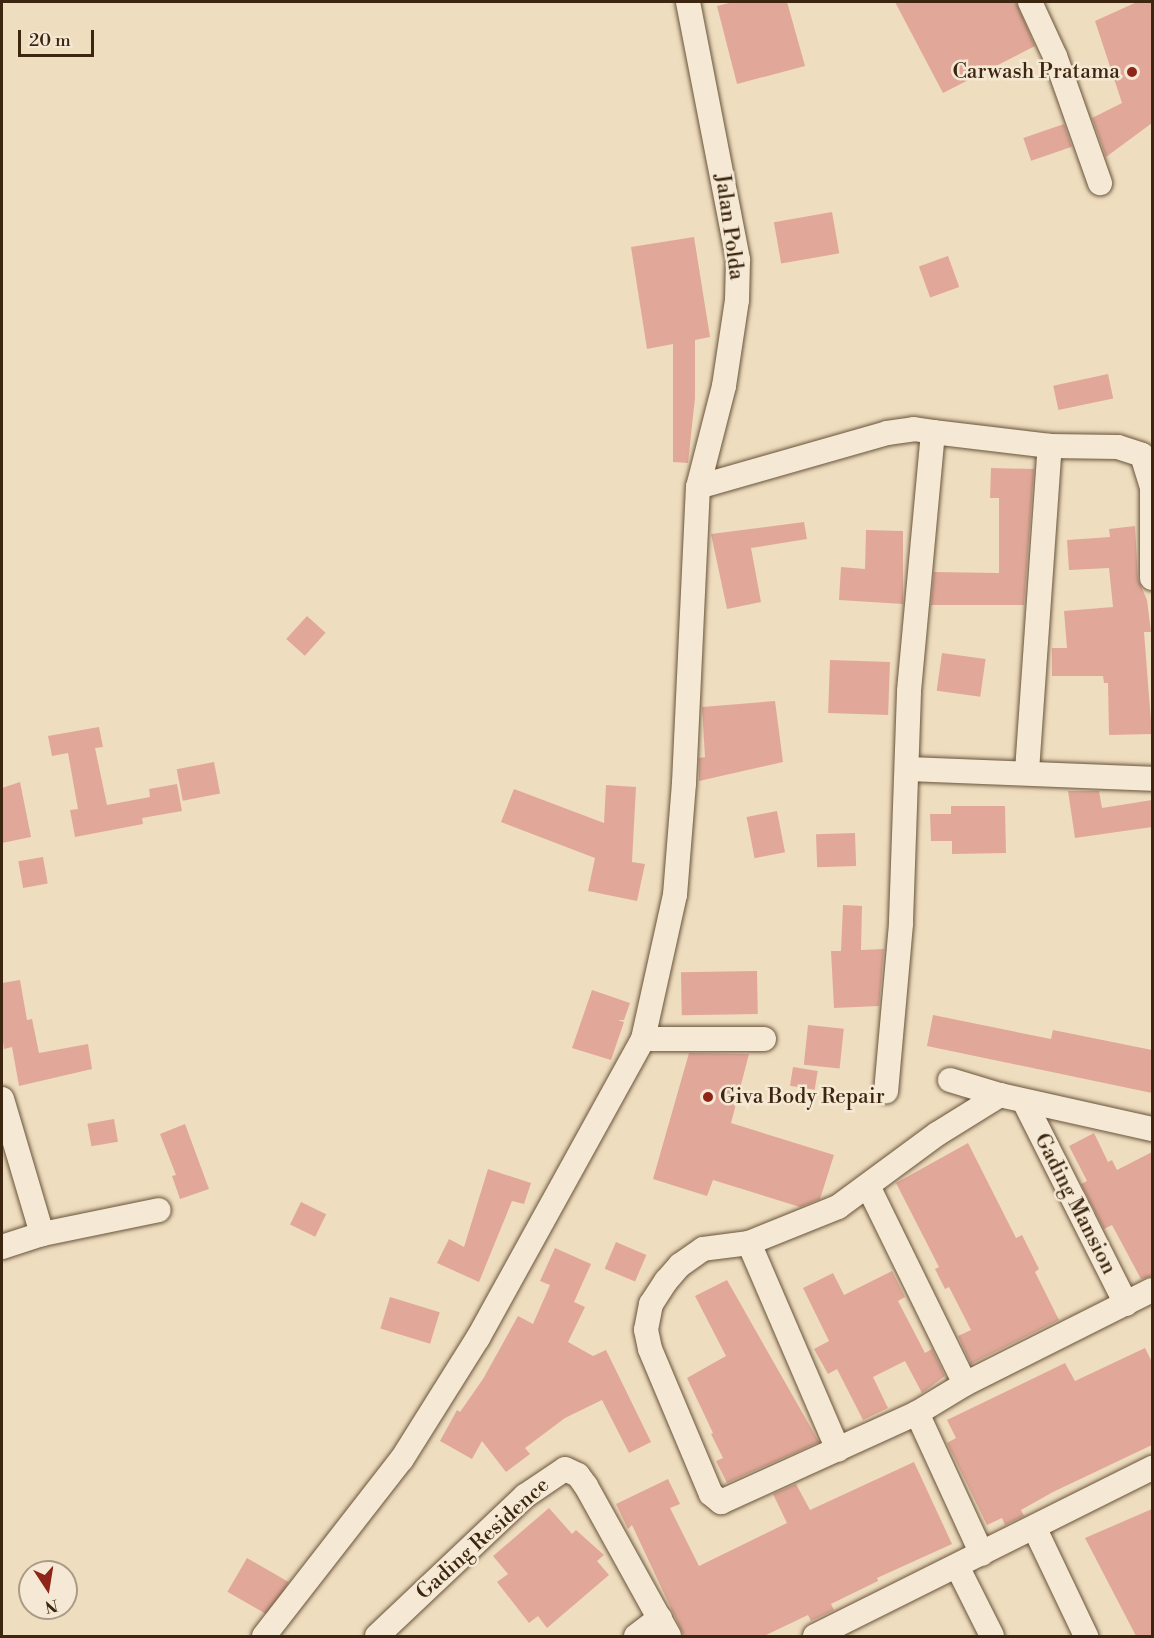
<!DOCTYPE html>
<style>
body{margin:0}
#map{position:relative;width:1154px;height:1638px;overflow:hidden;background:#efddbf;font-family:"Libre Bodoni",serif}
div>[style]{position:absolute}
[style*='--x']{left:calc(var(--x)*1px);top:calc(var(--y)*1px);width:calc(var(--w)*1px);rotate:calc(var(--a)*1deg)}
.building>*{inset:0;background:#e1a899;transform-origin:0 0}
.roads{filter:drop-shadow(0 0 2px #69543b) drop-shadow(0 0 2px #69543b)}
.street>*{height:24px;margin:-12px;padding:0 12px;transform-origin:12px;border-radius:12px;background:#f5e9d5}
.dots>*{width:16px;height:16px;translate:-50% -50%;box-sizing:border-box;border:3px solid #f5e9d5;border-radius:50%}
span{translate:-50% -50%;white-space:nowrap;text-align:center;line-height:1.15;-webkit-text-stroke:5px #f5e9d5;paint-order:stroke}
.poi-label{font-size:21px;color:#3c260f}
.right{translate:-100% -50%;text-align:right}
.left{translate:0 -50%;text-align:left}
.street-label{font-size:21px;color:#3c260f}
.frame{position:absolute;inset:0;border:3px solid #3c260f;pointer-events:none}
.north{position:absolute;left:18px;top:1560px;width:60px;height:60px;box-sizing:border-box;background:#f5e9d5;border:2px solid #ab9b86;border-radius:50%;rotate:168deg;font-size:16px;font-weight:700;line-height:24px;text-align:center;color:#3c260f}
.north::after{content:'';display:block;margin:auto;width:21px;height:27px;background:#8f2418;clip-path:polygon(50% 0,100% 100%,50% 72%,0 100%)}
.scale{position:absolute;left:18px;top:30px;width:76px;height:27px;box-sizing:border-box;border:3px solid #3c260f;border-top:0;padding-left:8px;font-size:18px;line-height:21px;white-space:nowrap;color:#3c260f;-webkit-text-stroke:4px #f5e9d5;paint-order:stroke}
</style>
<div id="map">
<div class="building">
<i style="clip-path:polygon(733px 2px,787px 2px,805px 66px,737px 84px,717px 6px)"></i>
<i style="clip-path:polygon(895px 2px,1016px 2px,1035px 46px,943px 93px)"></i>
<i style="clip-path:polygon(1137px 2px,1152px 2px,1152px 123px,1106px 157px,1092px 118px,1122px 103px,1095px 21px)"></i>
<i style="left:1064px;top:124px;width:24px;height:43px;rotate:71deg"></i>
<i style="left:832px;top:212px;width:42px;height:59px;rotate:80deg"></i>
<i style="clip-path:polygon(694px 237px,710px 337px,695px 340px,695px 398px,688px 463px,673px 462px,673px 344px,647px 349px,631px 247px)"></i>
<i style="left:948px;top:256px;width:33px;height:31px;rotate:70deg"></i>
<i style="left:1108px;top:374px;width:25px;height:56px;rotate:78deg"></i>
<i style="clip-path:polygon(991px 468px,1034px 469px,1024px 605px,931px 605px,934px 572px,999px 573px,999px 498px,990px 498px)"></i>
<i style="clip-path:polygon(804px 522px,807px 539px,751px 548px,761px 602px,727px 609px,711px 534px)"></i>
<i style="clip-path:polygon(1135px 526px,1138px 579px,1147px 600px,1151px 632px,1144px 632px,1152px 734px,1109px 735px,1108px 683px,1104px 683px,1103px 676px,1052px 676px,1052px 648px,1067px 648px,1064px 611px,1113px 607px,1109px 568px,1069px 570px,1067px 540px,1110px 537px,1109px 529px)"></i>
<i style="clip-path:polygon(866px 530px,903px 531px,903px 604px,839px 600px,841px 567px,865px 569px)"></i>
<i style="left:307px;top:616px;width:25px;height:31px;rotate:42deg"></i>
<i style="left:942px;top:653px;width:44px;height:38px;rotate:8deg"></i>
<i style="left:830px;top:660px;width:60px;height:53px;rotate:2deg"></i>
<i style="clip-path:polygon(775px 701px,783px 762px,699px 781px,699px 758px,705px 757px,702px 707px)"></i>
<i style="clip-path:polygon(99px 727px,103px 747px,95px 748px,107px 805px,150px 797px,149px 789px,177px 784px,182px 811px,142px 818px,143px 824px,75px 837px,70px 810px,78px 809px,68px 753px,52px 756px,48px 736px)"></i>
<i style="left:214px;top:762px;width:32px;height:38px;rotate:79deg"></i>
<i style="clip-path:polygon(20px 782px,31px 837px,2px 843px,2px 788px)"></i>
<i style="clip-path:polygon(606px 785px,636px 787px,632px 862px,645px 864px,637px 901px,588px 891px,595px 858px,501px 822px,514px 789px,604px 823px)"></i>
<i style="clip-path:polygon(1068px 791px,1099px 791px,1102px 808px,1152px 800px,1152px 827px,1075px 838px)"></i>
<i style="clip-path:polygon(951px 806px,1005px 806px,1006px 853px,952px 854px,952px 841px,931px 841px,930px 814px,951px 814px)"></i>
<i style="left:777px;top:811px;width:42px;height:31px;rotate:79deg"></i>
<i style="left:855px;top:833px;width:33px;height:39px;rotate:88deg"></i>
<i style="left:43px;top:857px;width:27px;height:25px;rotate:80deg"></i>
<i style="clip-path:polygon(843px 905px,862px 906px,861px 950px,884px 949px,879px 1006px,834px 1008px,831px 951px,841px 951px)"></i>
<i style="left:757px;top:971px;width:43px;height:76px;rotate:89deg"></i>
<i style="clip-path:polygon(20px 980px,27px 1020px,32px 1019px,39px 1053px,88px 1044px,92px 1069px,19px 1086px,12px 1047px,4px 1049px,2px 1034px,2px 983px)"></i>
<i style="clip-path:polygon(592px 990px,630px 1003px,624px 1020px,618px 1020px,624px 1022px,611px 1060px,572px 1048px)"></i>
<i style="clip-path:polygon(933px 1015px,1051px 1039px,1053px 1030px,1152px 1050px,1152px 1093px,927px 1046px)"></i>
<i style="left:808px;top:1025px;width:36px;height:40px;rotate:6deg"></i>
<i style="clip-path:polygon(689px 1053px,749px 1054px,731px 1123px,834px 1155px,820px 1199px,800px 1207px,713px 1180px,707px 1196px,653px 1179px)"></i>
<i style="left:793px;top:1067px;width:25px;height:19px;rotate:9deg"></i>
<i style="left:114px;top:1119px;width:23px;height:27px;rotate:80deg"></i>
<i style="clip-path:polygon(185px 1124px,209px 1189px,180px 1199px,172px 1176px,176px 1175px,160px 1134px)"></i>
<i style="clip-path:polygon(1094px 1133px,1108px 1162px,1112px 1160px,1117px 1170px,1152px 1152px,1152px 1276px,1141px 1279px,1112px 1225px,1104px 1229px,1081px 1184px,1087px 1181px,1069px 1146px)"></i>
<i style="clip-path:polygon(968px 1143px,1016px 1238px,1022px 1235px,1039px 1269px,1035px 1272px,1059px 1320px,971px 1364px,958px 1336px,971px 1330px,949px 1287px,945px 1289px,935px 1269px,939px 1267px,896px 1183px)"></i>
<i style="clip-path:polygon(488px 1169px,531px 1183px,524px 1204px,512px 1201px,479px 1282px,437px 1263px,449px 1239px,464px 1247px)"></i>
<i style="left:301px;top:1202px;width:28px;height:25px;rotate:26deg"></i>
<i style="left:616px;top:1242px;width:33px;height:29px;rotate:23deg"></i>
<i style="clip-path:polygon(555px 1248px,591px 1264px,574px 1302px,585px 1307px,568px 1342px,593px 1356px,606px 1350px,651px 1442px,629px 1453px,602px 1400px,565px 1418px,525px 1448px,530px 1454px,506px 1472px,482px 1441px,472px 1459px,440px 1441px,457px 1410px,460px 1412px,483px 1379px,518px 1316px,533px 1324px,550px 1285px,540px 1281px)"></i>
<i style="clip-path:polygon(892px 1271px,905px 1297px,898px 1301px,925px 1353px,932px 1349px,945px 1376px,922px 1393px,905px 1361px,873px 1377px,888px 1408px,863px 1420px,837px 1369px,828px 1374px,814px 1349px,829px 1341px,803px 1288px,833px 1273px,844px 1295px)"></i>
<i style="clip-path:polygon(727px 1280px,819px 1442px,727px 1483px,716px 1461px,723px 1458px,711px 1434px,713px 1433px,687px 1378px,726px 1356px,695px 1296px)"></i>
<i style="left:390px;top:1297px;width:52px;height:33px;rotate:17deg"></i>
<i style="clip-path:polygon(1145px 1348px,1152px 1362px,1152px 1445px,1053px 1492px,1021px 1510px,1024px 1516px,1005px 1525px,1002px 1518px,987px 1525px,947px 1443px,956px 1438px,947px 1420px,1065px 1363px,1075px 1381px)"></i>
<i style="clip-path:polygon(914px 1462px,952px 1544px,877px 1578px,878px 1581px,831px 1604px,834px 1610px,811px 1621px,808px 1615px,764px 1636px,684px 1636px,632px 1525px,628px 1529px,616px 1504px,668px 1479px,680px 1504px,670px 1508px,699px 1566px,787px 1523px,773px 1494px,796px 1484px,810px 1510px)"></i>
<i style="clip-path:polygon(549px 1508px,572px 1534px,576px 1530px,604px 1555px,597px 1561px,609px 1575px,547px 1628px,538px 1616px,529px 1623px,497px 1582px,508px 1574px,493px 1556px)"></i>
<i style="clip-path:polygon(1152px 1509px,1152px 1636px,1136px 1636px,1085px 1538px)"></i>
<i style="left:247px;top:1558px;width:48px;height:39px;rotate:30deg"></i>
</div>
<div class="roads">
<div class="street">
<i style="--x:688;--y:2;--w:263;--a:79"></i>
<i style="--x:738;--y:260;--w:40;--a:91.4"></i>
<i style="--x:737;--y:300;--w:87;--a:98.6"></i>
<i style="--x:724;--y:386;--w:104;--a:104.4"></i>
<i style="--x:1030;--y:2;--w:60;--a:65.2"></i>
<i style="--x:1055;--y:56;--w:135;--a:70.5"></i>
<i style="--x:933;--y:432;--w:118;--a:6.8"></i>
<i style="--x:1050;--y:446;--w:68;--a:0.8"></i>
<i style="--x:1118;--y:447;--w:25;--a:18"></i>
<i style="--x:1142;--y:455;--w:34;--a:73"></i>
<i style="--x:1152;--y:488;--w:90;--a:90"></i>
<i style="--x:908;--y:769;--w:244;--a:2.3"></i>
<i style="--x:1027;--y:771;--w:326;--a:-86"></i>
<i style="--x:643;--y:1039;--w:121;--a:0"></i>
<i style="--x:950;--y:1080;--w:52;--a:16.7"></i>
<i style="--x:2;--y:1099;--w:141;--a:73.5"></i>
<i style="--x:1025;--y:1103;--w:225;--a:63.3"></i>
<i style="--x:1152;--y:1129;--w:156;--a:-167.4"></i>
<i style="--x:1000;--y:1095;--w:74;--a:148.2"></i>
<i style="--x:937;--y:1134;--w:123;--a:143.6"></i>
<i style="--x:838;--y:1207;--w:96;--a:158"></i>
<i style="--x:749;--y:1243;--w:46;--a:172.6"></i>
<i style="--x:703;--y:1249;--w:28;--a:145"></i>
<i style="--x:680;--y:1265;--w:21;--a:131"></i>
<i style="--x:666;--y:1281;--w:27;--a:123"></i>
<i style="--x:651;--y:1304;--w:26;--a:101"></i>
<i style="--x:646;--y:1330;--w:19;--a:78"></i>
<i style="--x:650;--y:1349;--w:157;--a:67.2"></i>
<i style="--x:711;--y:1494;--w:13;--a:39"></i>
<i style="--x:721;--y:1502;--w:215;--a:-24.4"></i>
<i style="--x:917;--y:1413;--w:56;--a:-31.1"></i>
<i style="--x:965;--y:1384;--w:209;--a:-26.7"></i>
<i style="--x:868;--y:1186;--w:220;--a:63.9"></i>
<i style="--x:749;--y:1243;--w:225;--a:66.7"></i>
<i style="--x:2;--y:1247;--w:42;--a:-18"></i>
<i style="--x:42;--y:1234;--w:119;--a:-11.6"></i>
<i style="--x:917;--y:1413;--w:155;--a:65.3"></i>
<i style="--x:1035;--y:1529;--w:119;--a:64.5"></i>
<i style="--x:957;--y:1566;--w:78;--a:63.4"></i>
<i style="--x:264;--y:1636;--w:224;--a:-52.1"></i>
<i style="--x:402;--y:1459;--w:143;--a:-57.9"></i>
<i style="--x:478;--y:1338;--w:342;--a:-61.1"></i>
<i style="--x:643;--y:1039;--w:148;--a:-77.5"></i>
<i style="--x:675;--y:895;--w:112;--a:-85.4"></i>
<i style="--x:684;--y:783;--w:296;--a:-87.3"></i>
<i style="--x:698;--y:487;--w:197;--a:-15.9"></i>
<i style="--x:887;--y:433;--w:27;--a:-8"></i>
<i style="--x:914;--y:429;--w:19;--a:9"></i>
<i style="--x:933;--y:432;--w:261;--a:95.3"></i>
<i style="--x:909;--y:692;--w:232;--a:92"></i>
<i style="--x:901;--y:924;--w:168;--a:95.1"></i>
<i style="--x:377;--y:1636;--w:204;--a:-43.4"></i>
<i style="--x:525;--y:1496;--w:48;--a:-34"></i>
<i style="--x:565;--y:1469;--w:14;--a:25"></i>
<i style="--x:578;--y:1475;--w:14;--a:54"></i>
<i style="--x:586;--y:1486;--w:171;--a:61"></i>
<i style="--x:636;--y:1636;--w:30;--a:-37"></i>
<i style="--x:815;--y:1636;--w:377;--a:-26.5"></i>
</div>
</div>
<div class="dots">
<i style="left:1132px;top:72px;background:#8f2418"></i>
<i style="left:708px;top:1097px;background:#8f2418"></i>
</div>
<div class="poi-label">
<span class="right" style="left:1120px;top:72px">Carwash Pratama</span>
<span class="left" style="left:720px;top:1097px">Giva Body Repair</span>
</div>
<div class="street-label">
<span style="left:729px;top:227px;rotate:82deg">Jalan Polda</span>
<span style="left:1075px;top:1204px;rotate:63deg">Gading Mansion</span>
<span style="left:483px;top:1539px;rotate:-42deg">Gading Residence</span>
</div>
<div class="frame"></div>
<div class="north">N</div>
<div class="scale">20 m</div>
</div>
